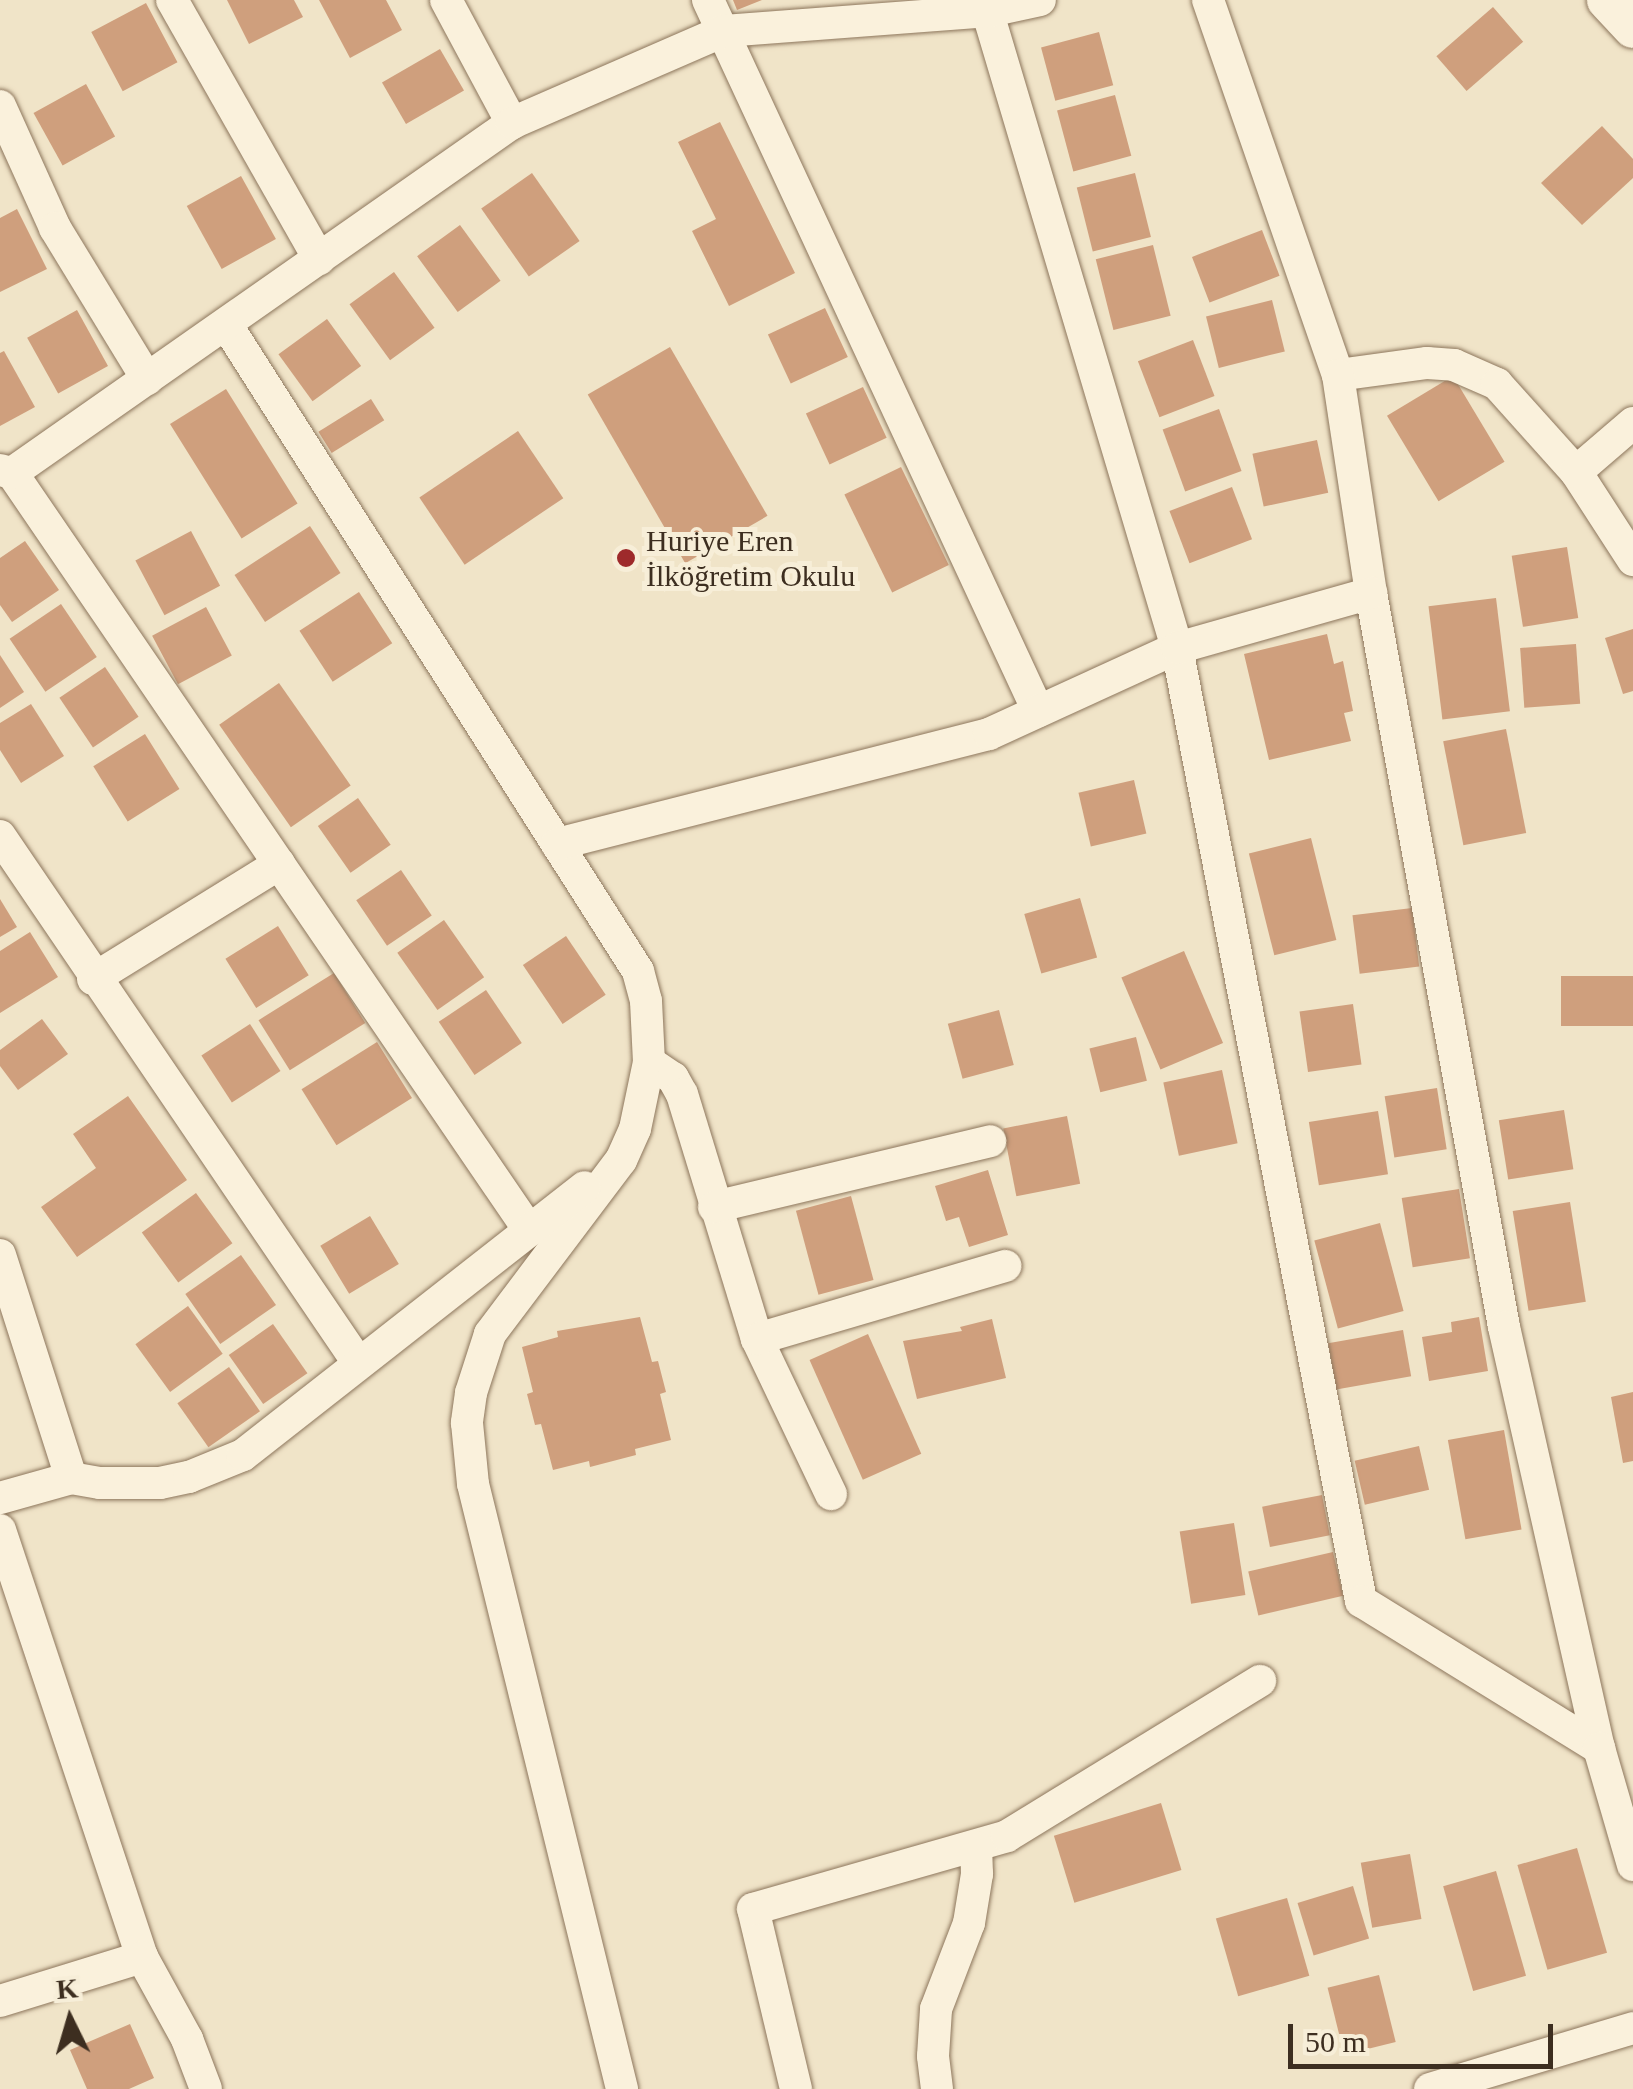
<!DOCTYPE html>
<meta charset="utf-8">
<style>
body{margin:0}
#map{position:relative;width:1633px;height:2089px;overflow:hidden;background:#f0e4c8;font-family:Georgia,serif}
div>[style]{position:absolute}
[style*='--x']{left:calc(var(--x)*1px);top:calc(var(--y)*1px);width:calc(var(--w)*1px);rotate:calc(var(--a)*1deg)}
.building>*{inset:0;background:#cf9f7d;transform-origin:0 0}
.roads{filter:drop-shadow(0 0 2px #8d765c) drop-shadow(0 0 2px #8d765c)}
.minor>*{height:32px;margin:-16px;padding:0 16px;transform-origin:16px;border-radius:16px;background:#faf1dc}
.tertiary>*{height:40px;margin:-20px;padding:0 20px;transform-origin:20px;border-radius:20px;background:#faf1dc}
.dots>*{width:28px;height:28px;translate:-50% -50%;box-sizing:border-box;border:5px solid #f7eed8;border-radius:50%}
span{translate:-50% -50%;white-space:nowrap;text-align:center;line-height:1.15;-webkit-text-stroke:10px #f7eed8;paint-order:stroke}
.poi-label{font-size:30px;color:#3d2e20}
.left{translate:0 -50%;text-align:left}
.north{position:absolute;left:20px;top:1969px;width:100px;height:100px;-webkit-text-stroke:8px #f7eed8;paint-order:stroke;rotate:355deg;font-size:28px;font-weight:700;line-height:40px;text-align:center;color:#3d2e20}
.north::after{content:'';display:block;margin:auto;width:35px;height:45px;background:#3d2e20;clip-path:polygon(50% 0,100% 100%,50% 72%,0 100%)}
.scale{position:absolute;left:1288px;top:2024px;width:265px;height:45px;box-sizing:border-box;border:5px solid #3d2e20;border-top:0;padding-left:12px;font-size:30px;line-height:35px;white-space:nowrap;color:#3d2e20;-webkit-text-stroke:8px #f7eed8;paint-order:stroke}
</style>
<div id="map">
<div class="building">
<i style="clip-path:polygon(227px 0,294px 0,303px 17px,249px 44px)"></i>
<i style="clip-path:polygon(319px 0,386px 0,402px 30px,350px 58px)"></i>
<i style="clip-path:polygon(733px 0,762px 0,737px 10px)"></i>
<i style="left:146px;top:3px;width:67px;height:62px;rotate:62deg"></i>
<i style="left:1493px;top:7px;width:46px;height:75px;rotate:49deg"></i>
<i style="left:1099px;top:32px;width:55px;height:60px;rotate:75deg"></i>
<i style="left:440px;top:49px;width:48px;height:67px;rotate:60deg"></i>
<i style="left:86px;top:84px;width:60px;height:60px;rotate:61deg"></i>
<i style="left:1115px;top:95px;width:63px;height:60px;rotate:75deg"></i>
<i style="clip-path:polygon(720px 122px,795px 273px,729px 306px,692px 231px,716px 219px,678px 142px)"></i>
<i style="clip-path:polygon(1602px 126px,1633px 159px,1633px 178px,1582px 225px,1541px 183px)"></i>
<i style="left:532px;top:173px;width:83px;height:62px;rotate:55deg"></i>
<i style="left:1135px;top:173px;width:66px;height:60px;rotate:76deg"></i>
<i style="left:241px;top:176px;width:72px;height:62px;rotate:61deg"></i>
<i style="clip-path:polygon(17px 209px,47px 269px,0 292px,0 218px)"></i>
<i style="left:460px;top:225px;width:69px;height:53px;rotate:54deg"></i>
<i style="left:1262px;top:230px;width:49px;height:75px;rotate:69deg"></i>
<i style="left:1153px;top:245px;width:73px;height:59px;rotate:76deg"></i>
<i style="left:394px;top:272px;width:69px;height:55px;rotate:54deg"></i>
<i style="left:1272px;top:300px;width:53px;height:68px;rotate:76deg"></i>
<i style="left:825px;top:308px;width:54px;height:63px;rotate:65deg"></i>
<i style="left:77px;top:310px;width:64px;height:57px;rotate:61deg"></i>
<i style="left:327px;top:319px;width:58px;height:60px;rotate:54deg"></i>
<i style="left:1193px;top:340px;width:60px;height:59px;rotate:69deg"></i>
<i style="left:670px;top:347px;width:195px;height:95px;rotate:60deg"></i>
<i style="clip-path:polygon(4px 351px,35px 407px,0 426px,0 353px)"></i>
<i style="left:1453px;top:376px;width:100px;height:77px;rotate:59deg"></i>
<i style="left:863px;top:387px;width:56px;height:63px;rotate:65deg"></i>
<i style="left:226px;top:389px;width:135px;height:66px;rotate:58deg"></i>
<i style="left:371px;top:399px;width:25px;height:62px;rotate:58deg"></i>
<i style="left:1219px;top:409px;width:66px;height:60px;rotate:70deg"></i>
<i style="left:518px;top:431px;width:81px;height:119px;rotate:56deg"></i>
<i style="left:1317px;top:440px;width:54px;height:66px;rotate:78deg"></i>
<i style="left:901px;top:467px;width:109px;height:63px;rotate:64deg"></i>
<i style="left:1232px;top:487px;width:56px;height:67px;rotate:69deg"></i>
<i style="left:310px;top:526px;width:56px;height:90px;rotate:57deg"></i>
<i style="left:191px;top:531px;width:62px;height:63px;rotate:62deg"></i>
<i style="clip-path:polygon(25px 541px,59px 590px,12px 622px,0 605px,0 558px)"></i>
<i style="left:1567px;top:547px;width:72px;height:56px;rotate:81deg"></i>
<i style="left:359px;top:592px;width:61px;height:71px;rotate:57deg"></i>
<i style="left:1496px;top:598px;width:114px;height:68px;rotate:83deg"></i>
<i style="left:61px;top:604px;width:64px;height:62px;rotate:56deg"></i>
<i style="left:206px;top:607px;width:55px;height:61px;rotate:62deg"></i>
<i style="clip-path:polygon(1633px 629px,1633px 691px,1623px 694px,1605px 638px)"></i>
<i style="clip-path:polygon(1327px 634px,1334px 664px,1343px 661px,1353px 711px,1344px 713px,1351px 741px,1269px 760px,1244px 654px)"></i>
<i style="left:1576px;top:644px;width:60px;height:56px;rotate:86deg"></i>
<i style="clip-path:polygon(0 655px,24px 692px,0 708px)"></i>
<i style="left:105px;top:667px;width:60px;height:55px;rotate:56deg"></i>
<i style="left:279px;top:683px;width:125px;height:73px;rotate:55deg"></i>
<i style="clip-path:polygon(31px 704px,64px 756px,21px 783px,0 750px,0 723px)"></i>
<i style="left:1506px;top:729px;width:106px;height:64px;rotate:79deg"></i>
<i style="left:145px;top:734px;width:65px;height:61px;rotate:58deg"></i>
<i style="left:1134px;top:780px;width:55px;height:57px;rotate:77deg"></i>
<i style="left:358px;top:798px;width:57px;height:49px;rotate:55deg"></i>
<i style="left:1311px;top:838px;width:105px;height:64px;rotate:76deg"></i>
<i style="left:401px;top:870px;width:55px;height:54px;rotate:56deg"></i>
<i style="left:1080px;top:898px;width:62px;height:58px;rotate:74deg"></i>
<i style="clip-path:polygon(0 899px,17px 927px,0 937px)"></i>
<i style="left:1412px;top:908px;width:59px;height:60px;rotate:83deg"></i>
<i style="left:444px;top:920px;width:70px;height:57px;rotate:55deg"></i>
<i style="left:278px;top:926px;width:58px;height:62px;rotate:58deg"></i>
<i style="clip-path:polygon(30px 932px,58px 977px,0 1013px,0 951px)"></i>
<i style="left:566px;top:936px;width:71px;height:52px;rotate:56deg"></i>
<i style="left:1184px;top:951px;width:100px;height:68px;rotate:67deg"></i>
<i style="left:334px;top:973px;width:59px;height:89px;rotate:58deg"></i>
<i style="left:1633px;top:976px;width:50px;height:72px;rotate:90deg"></i>
<i style="left:486px;top:990px;width:64px;height:57px;rotate:56deg"></i>
<i style="left:1353px;top:1004px;width:61px;height:54px;rotate:82deg"></i>
<i style="left:999px;top:1010px;width:57px;height:53px;rotate:75deg"></i>
<i style="clip-path:polygon(42px 1019px,68px 1054px,18px 1090px,0 1066px,0 1050px)"></i>
<i style="left:250px;top:1024px;width:56px;height:58px;rotate:57deg"></i>
<i style="left:1136px;top:1037px;width:45px;height:48px;rotate:76deg"></i>
<i style="left:377px;top:1042px;width:66px;height:89px;rotate:58deg"></i>
<i style="left:1222px;top:1070px;width:75px;height:60px;rotate:78deg"></i>
<i style="left:1437px;top:1088px;width:62px;height:53px;rotate:81deg"></i>
<i style="clip-path:polygon(128px 1096px,187px 1180px,77px 1257px,41px 1207px,96px 1168px,73px 1134px)"></i>
<i style="left:1564px;top:1110px;width:60px;height:66px;rotate:81deg"></i>
<i style="left:1378px;top:1111px;width:64px;height:70px;rotate:81deg"></i>
<i style="left:1067px;top:1116px;width:69px;height:65px;rotate:79deg"></i>
<i style="clip-path:polygon(988px 1170px,1008px 1235px,969px 1247px,959px 1217px,946px 1221px,935px 1186px)"></i>
<i style="left:1459px;top:1189px;width:70px;height:58px;rotate:81deg"></i>
<i style="left:196px;top:1193px;width:62px;height:67px;rotate:54deg"></i>
<i style="left:851px;top:1196px;width:87px;height:57px;rotate:75deg"></i>
<i style="left:1570px;top:1202px;width:101px;height:58px;rotate:81deg"></i>
<i style="left:370px;top:1216px;width:56px;height:58px;rotate:59deg"></i>
<i style="left:1380px;top:1223px;width:91px;height:68px;rotate:75deg"></i>
<i style="left:241px;top:1255px;width:61px;height:68px;rotate:55deg"></i>
<i style="left:188px;top:1306px;width:59px;height:65px;rotate:54deg"></i>
<i style="clip-path:polygon(640px 1317px,652px 1362px,658px 1361px,666px 1392px,660px 1394px,671px 1440px,635px 1449px,636px 1455px,590px 1467px,589px 1461px,553px 1470px,541px 1424px,535px 1425px,527px 1394px,533px 1392px,522px 1347px,558px 1337px,557px 1331px)"></i>
<i style="clip-path:polygon(1479px 1317px,1488px 1371px,1429px 1381px,1422px 1337px,1452px 1332px,1451px 1322px)"></i>
<i style="clip-path:polygon(992px 1319px,1006px 1378px,917px 1399px,903px 1341px,962px 1331px,960px 1327px)"></i>
<i style="left:273px;top:1324px;width:60px;height:54px;rotate:55deg"></i>
<i style="left:1403px;top:1330px;width:47px;height:76px;rotate:80deg"></i>
<i style="left:868px;top:1334px;width:131px;height:64px;rotate:66deg"></i>
<i style="left:229px;top:1367px;width:54px;height:63px;rotate:55deg"></i>
<i style="clip-path:polygon(1633px 1392px,1633px 1461px,1623px 1463px,1611px 1397px)"></i>
<i style="left:1504px;top:1430px;width:101px;height:57px;rotate:80deg"></i>
<i style="left:1419px;top:1446px;width:45px;height:66px;rotate:77deg"></i>
<i style="left:1322px;top:1495px;width:41px;height:61px;rotate:79deg"></i>
<i style="left:1234px;top:1523px;width:73px;height:55px;rotate:81deg"></i>
<i style="left:1333px;top:1552px;width:45px;height:87px;rotate:77deg"></i>
<i style="left:1161px;top:1803px;width:70px;height:112px;rotate:73deg"></i>
<i style="left:1577px;top:1848px;width:109px;height:62px;rotate:74deg"></i>
<i style="left:1410px;top:1854px;width:66px;height:50px;rotate:80deg"></i>
<i style="left:1496px;top:1871px;width:109px;height:55px;rotate:74deg"></i>
<i style="left:1353px;top:1886px;width:55px;height:58px;rotate:73deg"></i>
<i style="left:1287px;top:1898px;width:81px;height:74px;rotate:74deg"></i>
<i style="left:1379px;top:1975px;width:69px;height:53px;rotate:76deg"></i>
<i style="clip-path:polygon(130px 2024px,154px 2078px,129px 2089px,87px 2089px,70px 2050px)"></i>
</div>
<div class="roads">
<div class="minor">
<i style="--x:172;--y:0;--w:298;--a:60.4"></i>
<i style="--x:446;--y:0;--w:140;--a:61.8"></i>
<i style="--x:708;--y:0;--w:784;--a:65.1"></i>
<i style="--x:984;--y:0;--w:676;--a:73.41"></i>
<i style="--x:1177;--y:648;--w:971;--a:79.07"></i>
<i style="--x:1361;--y:1601;--w:280;--a:31.7"></i>
<i style="--x:1208;--y:0;--w:397;--a:70.9"></i>
<i style="--x:1338;--y:375;--w:90;--a:-7.7"></i>
<i style="--x:1427;--y:363;--w:27;--a:4"></i>
<i style="--x:1454;--y:365;--w:47;--a:23.8"></i>
<i style="--x:1497;--y:384;--w:118;--a:48.1"></i>
<i style="--x:1576;--y:472;--w:105;--a:57.1"></i>
<i style="--x:0;--y:106;--w:134;--a:65.7"></i>
<i style="--x:55;--y:228;--w:177;--a:58.6"></i>
<i style="--x:226;--y:324;--w:767;--a:57.51"></i>
<i style="--x:638;--y:971;--w:31;--a:75"></i>
<i style="--x:646;--y:1001;--w:61;--a:87.2"></i>
<i style="--x:649;--y:1062;--w:68;--a:101.8"></i>
<i style="--x:635;--y:1129;--w:34;--a:114"></i>
<i style="--x:621;--y:1160;--w:218;--a:127"></i>
<i style="--x:490;--y:1334;--w:62;--a:107.9"></i>
<i style="--x:471;--y:1393;--w:30;--a:98"></i>
<i style="--x:467;--y:1423;--w:61;--a:84.4"></i>
<i style="--x:473;--y:1484;--w:623;--a:76.16"></i>
<i style="--x:1338;--y:375;--w:220;--a:81.4"></i>
<i style="--x:1371;--y:593;--w:746;--a:79.73"></i>
<i style="--x:1504;--y:1327;--w:432;--a:77.3"></i>
<i style="--x:1599;--y:1748;--w:122;--a:73.8"></i>
<i style="--x:0;--y:470;--w:12;--a:14"></i>
<i style="--x:12;--y:473;--w:917;--a:55.67"></i>
<i style="--x:1576;--y:472;--w:75;--a:-40.7"></i>
<i style="--x:12;--y:473;--w:610;--a:-34.99"></i>
<i style="--x:512;--y:123;--w:231;--a:-23.5"></i>
<i style="--x:724;--y:31;--w:266;--a:-4.3"></i>
<i style="--x:989;--y:11;--w:52;--a:-12.2"></i>
<i style="--x:0;--y:836;--w:638;--a:55.79"></i>
<i style="--x:557;--y:844;--w:446;--a:-14.3"></i>
<i style="--x:989;--y:734;--w:207;--a:-24.6"></i>
<i style="--x:1177;--y:648;--w:202;--a:-15.8"></i>
<i style="--x:93;--y:979;--w:219;--a:-31.7"></i>
<i style="--x:649;--y:1062;--w:29;--a:34"></i>
<i style="--x:673;--y:1078;--w:18;--a:61"></i>
<i style="--x:682;--y:1094;--w:256;--a:73"></i>
<i style="--x:757;--y:1339;--w:172;--a:64.5"></i>
<i style="--x:714;--y:1207;--w:284;--a:-13.4"></i>
<i style="--x:0;--y:1255;--w:234;--a:72.3"></i>
<i style="--x:757;--y:1339;--w:259;--a:-16.4"></i>
<i style="--x:0;--y:1498;--w:74;--a:-15.7"></i>
<i style="--x:71;--y:1478;--w:29;--a:10"></i>
<i style="--x:100;--y:1483;--w:60;--a:0"></i>
<i style="--x:160;--y:1483;--w:30;--a:-12"></i>
<i style="--x:189;--y:1477;--w:58;--a:-22.2"></i>
<i style="--x:243;--y:1455;--w:434;--a:-38.1"></i>
<i style="--x:0;--y:1530;--w:450;--a:71.6"></i>
<i style="--x:142;--y:1957;--w:94;--a:61.2"></i>
<i style="--x:187;--y:2039;--w:53;--a:69.2"></i>
<i style="--x:0;--y:2001;--w:149;--a:-17.2"></i>
<i style="--x:796;--y:2089;--w:185;--a:-103.4"></i>
<i style="--x:753;--y:1909;--w:264;--a:-16"></i>
<i style="--x:1007;--y:1836;--w:297;--a:-31.5"></i>
<i style="--x:937;--y:2089;--w:33;--a:-97"></i>
<i style="--x:933;--y:2056;--w:47;--a:-86.3"></i>
<i style="--x:936;--y:2009;--w:92;--a:-69"></i>
<i style="--x:969;--y:1923;--w:50;--a:-80.7"></i>
<i style="--x:977;--y:1874;--w:27;--a:-92"></i>
<i style="--x:1430;--y:2089;--w:212;--a:-16.7"></i>
</div>
<div class="tertiary">
<i style="--x:1607;--y:0;--w:38;--a:47"></i>
</div>
</div>
<div class="dots">
<i style="left:626px;top:558px;background:#9e2a2b"></i>
</div>
<div class="poi-label">
<span class="left" style="left:646px;top:558px">Huriye Eren<br>İlköğretim Okulu</span>
</div>
<div class="north">K</div>
<div class="scale">50 m</div>
</div>
